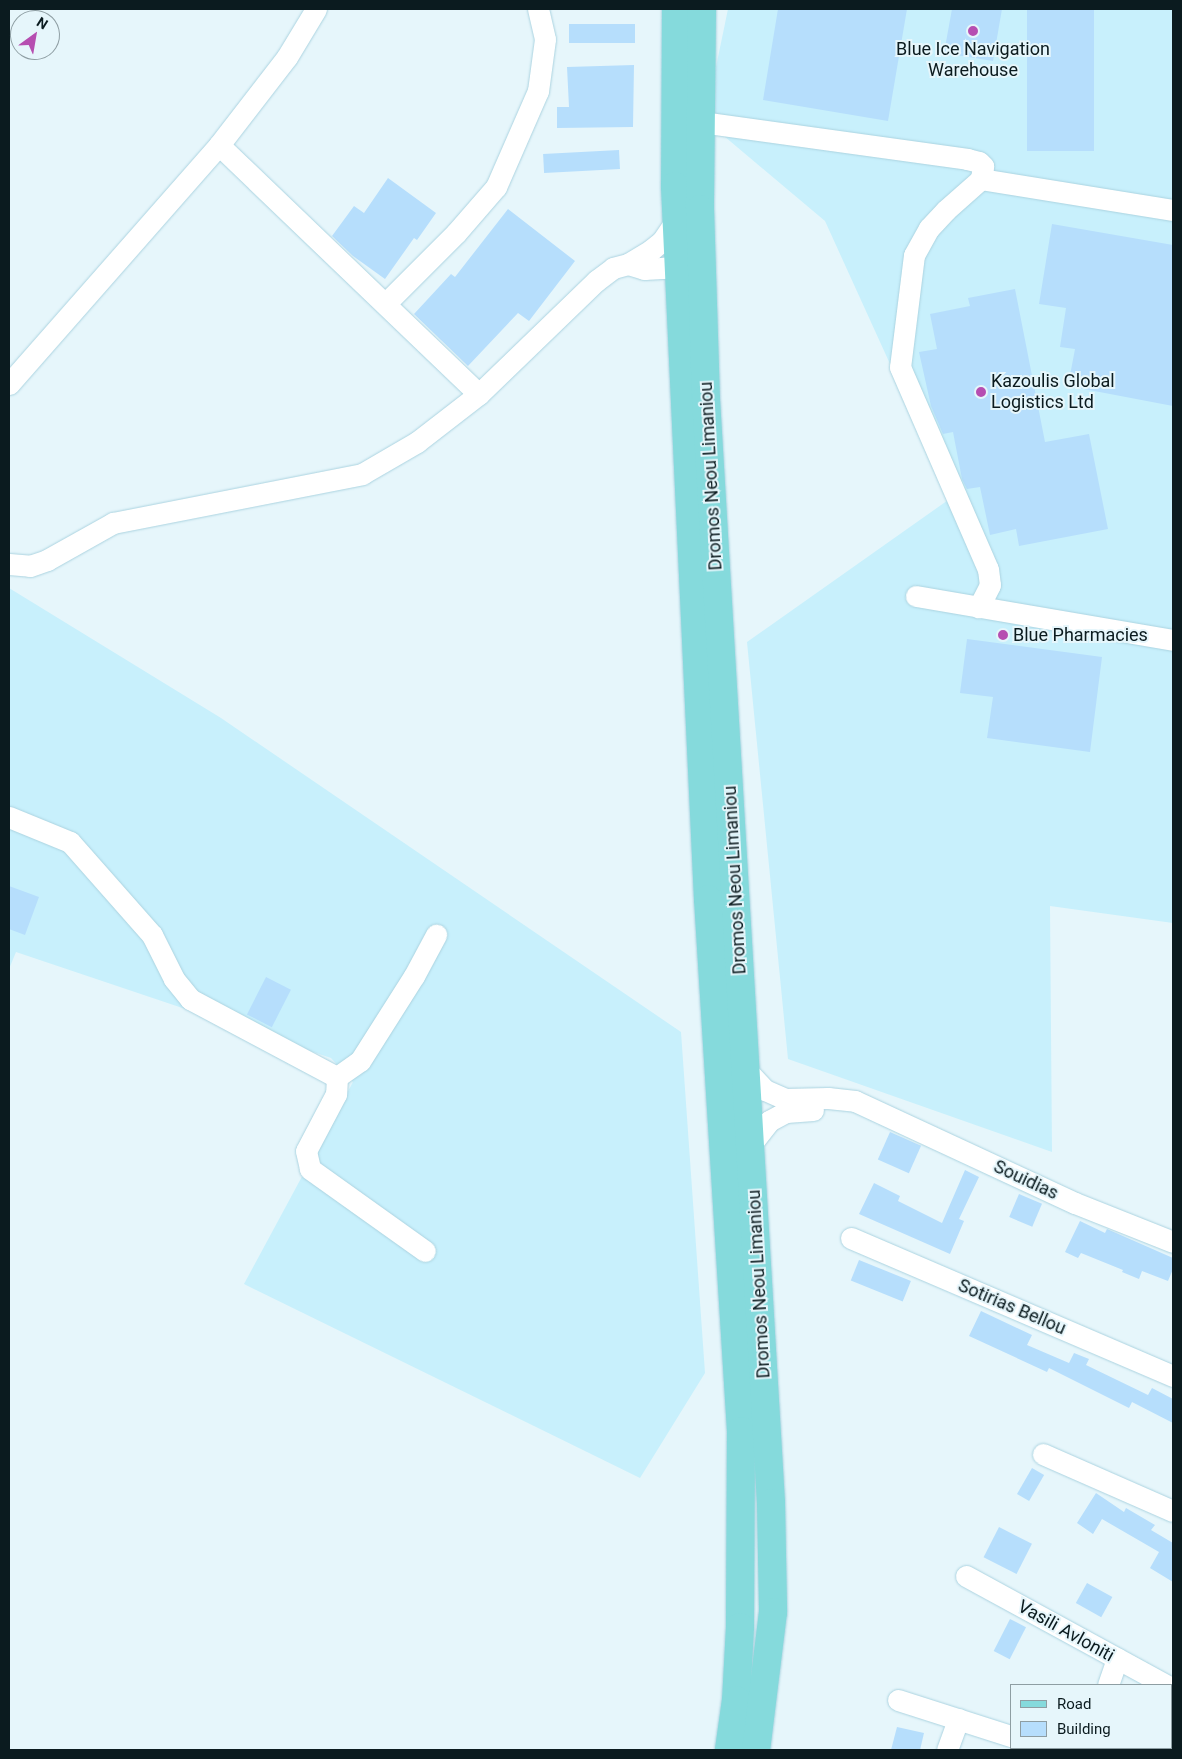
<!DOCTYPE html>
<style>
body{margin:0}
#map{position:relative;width:1182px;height:1759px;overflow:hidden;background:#e6f6fb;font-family:Roboto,sans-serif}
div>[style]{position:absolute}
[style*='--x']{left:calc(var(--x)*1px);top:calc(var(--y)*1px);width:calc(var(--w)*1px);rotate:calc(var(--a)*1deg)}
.built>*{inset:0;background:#c8f0fc}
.building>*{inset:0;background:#b6defc;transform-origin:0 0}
.roads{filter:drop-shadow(0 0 1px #abd3e0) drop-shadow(0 0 1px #abd3e0)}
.minor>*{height:21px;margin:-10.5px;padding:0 10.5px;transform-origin:10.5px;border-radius:10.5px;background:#fff}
.major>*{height:28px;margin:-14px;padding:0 14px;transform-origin:14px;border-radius:14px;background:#85dadc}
.dots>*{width:14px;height:14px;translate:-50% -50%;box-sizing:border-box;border:2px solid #e6f6fb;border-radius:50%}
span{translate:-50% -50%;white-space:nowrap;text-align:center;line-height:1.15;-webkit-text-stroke:4px #e6f6fb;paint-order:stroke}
.poi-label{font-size:18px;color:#0b1b1f}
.left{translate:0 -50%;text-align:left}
.street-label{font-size:18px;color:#0b1b1f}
.frame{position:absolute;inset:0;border:10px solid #0b1b1f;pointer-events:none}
.legend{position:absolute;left:1010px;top:1684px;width:162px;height:65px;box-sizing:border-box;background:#e6f6fb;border:1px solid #8e9ea3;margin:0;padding:6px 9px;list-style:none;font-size:15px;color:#0b1b1f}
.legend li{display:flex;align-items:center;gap:10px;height:25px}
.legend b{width:25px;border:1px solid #8e9ea3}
.north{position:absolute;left:10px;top:10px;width:50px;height:50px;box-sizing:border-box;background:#e6f6fb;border:1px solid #8e9ea3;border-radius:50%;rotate:32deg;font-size:14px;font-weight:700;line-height:20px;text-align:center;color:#0b1b1f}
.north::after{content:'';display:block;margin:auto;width:18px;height:22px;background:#b64eb1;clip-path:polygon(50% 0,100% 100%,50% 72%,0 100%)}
</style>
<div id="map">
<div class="built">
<i style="clip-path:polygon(728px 9px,1173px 9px,1173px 923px,1050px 906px,1052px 1152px,788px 1059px,747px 642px,951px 498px,825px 221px,705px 120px)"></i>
<i style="clip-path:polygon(9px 588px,221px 718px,681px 1032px,705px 1373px,640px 1478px,244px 1284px,353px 1082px,331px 1058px,16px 952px,9px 969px)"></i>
</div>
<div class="building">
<i style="clip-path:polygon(778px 9px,907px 9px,888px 121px,763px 100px)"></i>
<i style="clip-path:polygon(952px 9px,1002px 9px,993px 61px,944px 53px)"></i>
<i style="left:1027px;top:9px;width:67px;height:142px"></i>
<i style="left:635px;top:24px;width:19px;height:66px;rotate:90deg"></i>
<i style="clip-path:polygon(634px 65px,633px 127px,557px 128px,557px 107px,569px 107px,567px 67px)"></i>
<i style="left:619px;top:150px;width:19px;height:76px;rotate:87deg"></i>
<i style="clip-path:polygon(388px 178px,436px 213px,417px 240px,414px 238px,385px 279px,353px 256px,332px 236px,354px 206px,364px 213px)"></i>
<i style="clip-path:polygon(508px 209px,575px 261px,529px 321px,518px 313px,468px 366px,414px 314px,451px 274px,455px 277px)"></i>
<i style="clip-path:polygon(1052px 224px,1173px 245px,1173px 406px,1068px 386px,1075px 349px,1060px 347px,1066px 308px,1039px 304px)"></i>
<i style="clip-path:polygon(1015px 289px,1045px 442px,1089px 434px,1108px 529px,1019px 546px,1016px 529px,990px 535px,980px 487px,967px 489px,962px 479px,953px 432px,943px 434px,931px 406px,919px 352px,937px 349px,930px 314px,970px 306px,968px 298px)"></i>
<i style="clip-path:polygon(967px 639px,1102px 657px,1090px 752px,987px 738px,993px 697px,960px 693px)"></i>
<i style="clip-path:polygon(9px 886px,39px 897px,25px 935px,9px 929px)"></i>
<i style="left:266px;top:977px;width:28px;height:42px;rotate:27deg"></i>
<i style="left:890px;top:1132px;width:34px;height:30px;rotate:24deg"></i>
<i style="clip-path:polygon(965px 1170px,979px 1177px,959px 1219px,964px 1221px,950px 1254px,859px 1214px,874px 1183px,900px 1196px,898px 1201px,942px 1223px)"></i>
<i style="left:1019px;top:1194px;width:25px;height:25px;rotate:23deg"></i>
<i style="clip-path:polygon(1080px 1221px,1105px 1233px,1107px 1229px,1173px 1258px,1173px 1269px,1168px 1281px,1142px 1271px,1139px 1279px,1122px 1272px,1123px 1270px,1081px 1253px,1078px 1258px,1065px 1252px)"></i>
<i style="left:859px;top:1260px;width:56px;height:22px;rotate:22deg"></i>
<i style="clip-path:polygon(981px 1311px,1032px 1335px,1027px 1345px,1069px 1363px,1074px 1353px,1089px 1359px,1086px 1365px,1148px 1395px,1152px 1388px,1173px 1399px,1173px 1423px,1132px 1402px,1129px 1408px,1049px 1368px,1047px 1372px,969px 1336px)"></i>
<i style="left:1032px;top:1468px;width:14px;height:30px;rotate:30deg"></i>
<i style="clip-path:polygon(1096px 1493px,1124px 1512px,1126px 1508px,1155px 1525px,1151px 1530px,1173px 1543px,1173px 1582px,1150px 1568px,1159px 1552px,1102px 1519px,1093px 1534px,1077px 1523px)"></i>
<i style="left:999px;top:1527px;width:37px;height:34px;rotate:27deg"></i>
<i style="left:1087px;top:1583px;width:29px;height:23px;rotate:29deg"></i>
<i style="left:1010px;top:1619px;width:18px;height:36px;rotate:27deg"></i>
<i style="clip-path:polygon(897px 1727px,924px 1733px,920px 1750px,891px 1750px)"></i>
</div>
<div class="roads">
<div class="minor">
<i style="--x:701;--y:122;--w:269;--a:7.9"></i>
<i style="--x:967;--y:159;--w:12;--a:14"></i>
<i style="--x:979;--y:162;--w:6;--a:45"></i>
<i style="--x:983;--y:166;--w:13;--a:99"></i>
<i style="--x:981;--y:179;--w:47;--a:138.5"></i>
<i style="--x:946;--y:210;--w:25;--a:133"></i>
<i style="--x:929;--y:228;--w:31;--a:119"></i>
<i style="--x:914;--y:255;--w:113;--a:97.1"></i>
<i style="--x:900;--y:367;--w:220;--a:66.5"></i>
<i style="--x:988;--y:569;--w:16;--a:83"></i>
<i style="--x:990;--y:585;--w:25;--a:117"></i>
<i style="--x:219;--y:145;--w:360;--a:43.8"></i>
<i style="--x:981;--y:179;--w:194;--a:9.2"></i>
<i style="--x:628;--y:264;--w:17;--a:17"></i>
<i style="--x:644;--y:269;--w:18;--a:-3"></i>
<i style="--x:662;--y:268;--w:17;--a:-7"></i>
<i style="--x:679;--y:266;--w:11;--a:-34"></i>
<i style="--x:688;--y:260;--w:5;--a:-79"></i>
<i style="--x:386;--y:303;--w:99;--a:-45"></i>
<i style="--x:456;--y:233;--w:61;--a:-49"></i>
<i style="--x:496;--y:187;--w:105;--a:-66.4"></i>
<i style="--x:538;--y:91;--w:52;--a:-82.3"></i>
<i style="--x:545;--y:39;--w:31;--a:-103"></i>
<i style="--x:9;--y:384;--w:318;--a:-48.7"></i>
<i style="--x:219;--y:145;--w:111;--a:-52.3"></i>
<i style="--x:287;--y:57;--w:56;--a:-58.9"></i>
<i style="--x:9;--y:564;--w:21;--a:5"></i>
<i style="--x:30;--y:566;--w:18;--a:-19"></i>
<i style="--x:47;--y:560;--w:76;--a:-29.3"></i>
<i style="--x:113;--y:523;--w:254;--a:-11.1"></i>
<i style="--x:362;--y:474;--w:64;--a:-30.2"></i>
<i style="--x:417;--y:442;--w:78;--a:-37.7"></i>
<i style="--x:479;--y:394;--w:163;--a:-44"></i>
<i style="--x:596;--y:281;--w:21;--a:-37"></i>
<i style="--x:613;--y:268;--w:16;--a:-15"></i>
<i style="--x:628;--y:264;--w:27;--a:-31"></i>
<i style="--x:651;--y:250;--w:14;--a:-39"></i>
<i style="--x:662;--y:241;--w:27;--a:-56"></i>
<i style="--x:916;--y:596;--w:261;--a:9.7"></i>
<i style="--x:9;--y:817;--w:66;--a:22.3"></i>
<i style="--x:70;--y:842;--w:124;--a:48.6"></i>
<i style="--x:152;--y:935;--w:49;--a:63.4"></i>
<i style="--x:174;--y:979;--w:26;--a:51"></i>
<i style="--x:190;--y:999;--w:166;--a:28"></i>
<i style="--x:747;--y:1071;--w:26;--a:47"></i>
<i style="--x:765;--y:1090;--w:22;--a:24"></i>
<i style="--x:785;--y:1099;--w:43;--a:-1.3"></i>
<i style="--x:828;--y:1098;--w:27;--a:6"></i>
<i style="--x:855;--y:1101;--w:242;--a:24.9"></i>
<i style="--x:1075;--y:1203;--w:105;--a:21.7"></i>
<i style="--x:337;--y:1077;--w:17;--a:93"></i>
<i style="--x:336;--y:1094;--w:64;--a:117.8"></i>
<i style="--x:306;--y:1151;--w:18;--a:77"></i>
<i style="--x:310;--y:1169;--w:141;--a:35.5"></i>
<i style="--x:337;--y:1077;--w:28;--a:-35"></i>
<i style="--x:360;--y:1061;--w:101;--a:-57.6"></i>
<i style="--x:414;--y:976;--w:47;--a:-61.8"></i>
<i style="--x:752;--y:1143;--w:28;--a:-52"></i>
<i style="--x:769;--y:1121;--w:19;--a:-28"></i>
<i style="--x:786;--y:1112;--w:27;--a:-4"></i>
<i style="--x:851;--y:1238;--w:350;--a:23.2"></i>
<i style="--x:1043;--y:1454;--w:142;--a:23.7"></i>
<i style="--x:966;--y:1576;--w:228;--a:28.6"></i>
<i style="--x:1108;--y:1685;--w:28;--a:-71"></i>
<i style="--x:898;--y:1700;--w:119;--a:17.7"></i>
<i style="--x:1048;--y:1748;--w:8;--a:14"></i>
<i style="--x:947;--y:1750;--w:33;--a:-70"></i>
<i style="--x:1086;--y:1750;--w:2;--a:-63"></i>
</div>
<div class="major">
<i style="--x:676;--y:9;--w:177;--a:90.3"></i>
<i style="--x:675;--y:186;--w:714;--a:87.35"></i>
<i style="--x:708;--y:899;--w:533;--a:86.45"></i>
<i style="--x:741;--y:1431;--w:196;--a:90.3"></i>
<i style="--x:740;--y:1627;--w:73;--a:93.1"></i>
<i style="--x:736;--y:1700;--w:50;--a:98"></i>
<i style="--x:702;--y:9;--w:200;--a:90.6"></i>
<i style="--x:700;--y:209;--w:190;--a:88.2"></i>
<i style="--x:706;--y:399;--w:1106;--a:86.63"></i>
<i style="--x:771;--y:1503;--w:109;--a:88.9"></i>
<i style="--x:773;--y:1612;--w:139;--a:97"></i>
</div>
</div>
<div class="dots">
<i style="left:973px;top:31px;background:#b64eb1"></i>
<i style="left:981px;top:392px;background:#b64eb1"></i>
<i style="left:1003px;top:635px;background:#b64eb1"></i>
</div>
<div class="poi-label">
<span style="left:973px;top:60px">Blue Ice Navigation<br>Warehouse</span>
<span class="left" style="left:991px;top:392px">Kazoulis Global<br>Logistics Ltd</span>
<span class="left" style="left:1013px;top:635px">Blue Pharmacies</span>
</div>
<div class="street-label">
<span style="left:711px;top:476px;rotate:-93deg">Dromos Neou Limaniou</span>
<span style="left:735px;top:880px;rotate:-93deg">Dromos Neou Limaniou</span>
<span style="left:1026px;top:1180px;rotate:25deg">Souidias</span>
<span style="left:759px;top:1284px;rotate:-93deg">Dromos Neou Limaniou</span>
<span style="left:1012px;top:1307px;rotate:23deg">Sotirias Bellou</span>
<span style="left:1066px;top:1631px;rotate:29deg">Vasili Avloniti</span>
</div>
<div class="frame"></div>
<ul class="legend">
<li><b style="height:6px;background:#85dadc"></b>Road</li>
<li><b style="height:14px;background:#b6defc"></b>Building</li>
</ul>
<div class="north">N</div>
</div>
